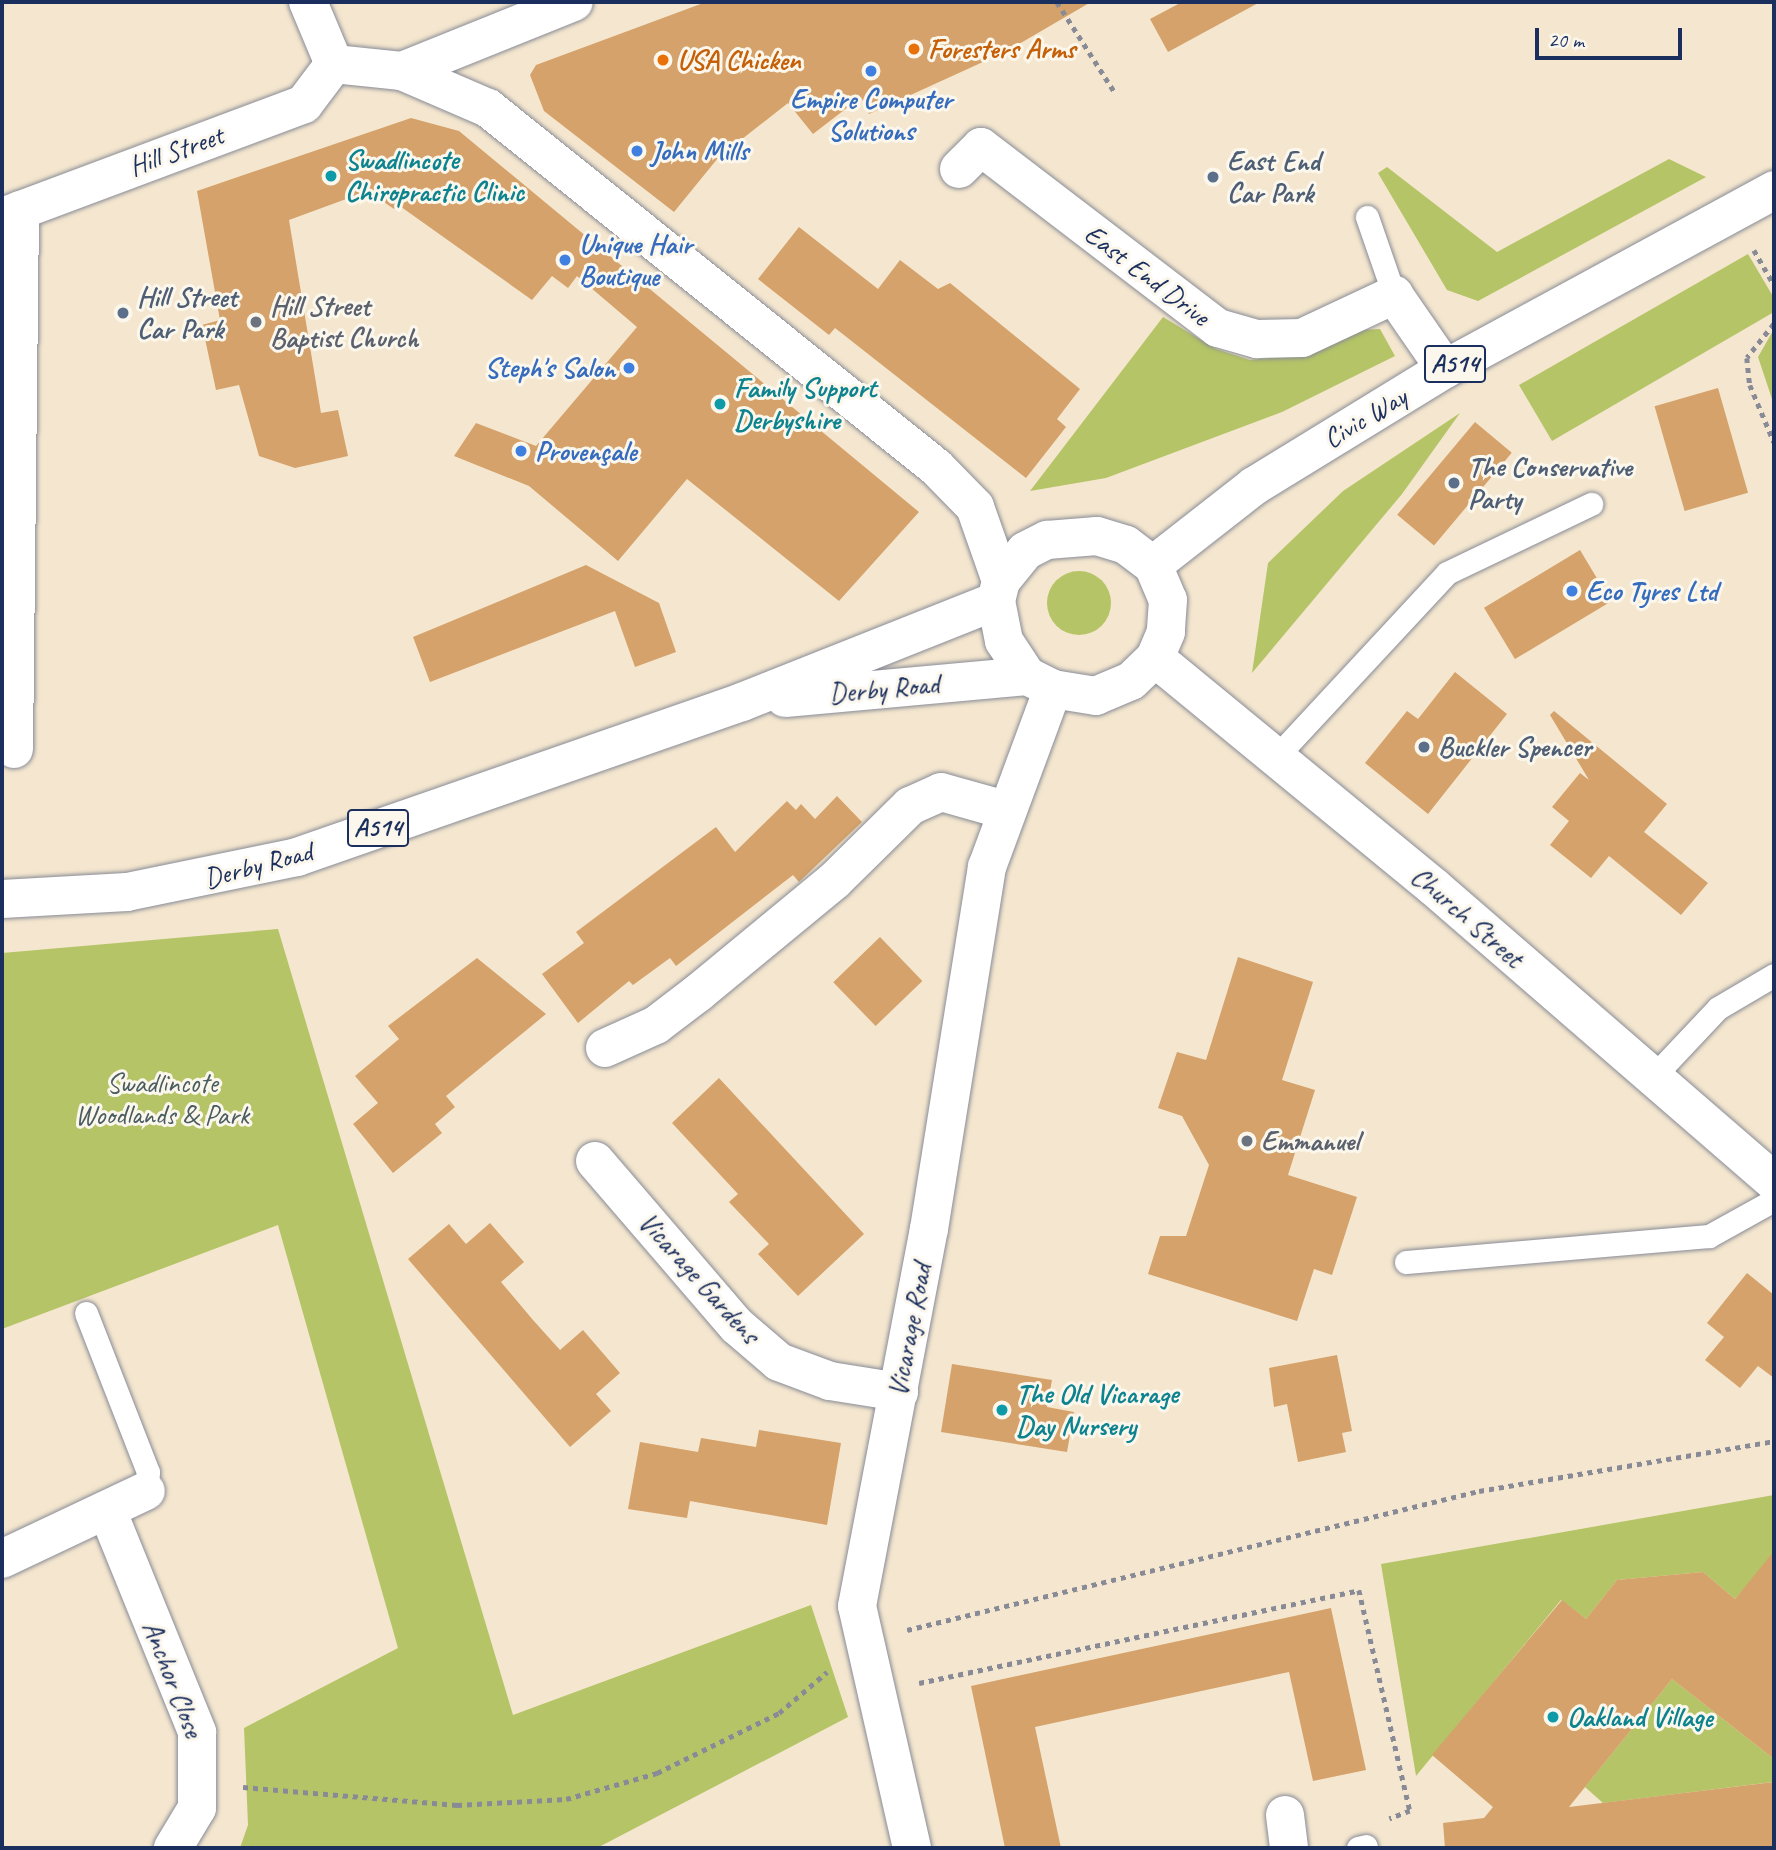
<!DOCTYPE html>
<meta charset="utf-8">
<style>
body{margin:0}
#map{position:relative;width:1776px;height:1850px;overflow:hidden;background:#f5e7cf;font-family:Caveat,sans-serif}
div>[style]{position:absolute}
[style*='--x']{left:calc(var(--x)*1px);top:calc(var(--y)*1px);width:calc(var(--w)*1px);rotate:calc(var(--a)*1deg)}
.green>*{inset:0;background:#b5c466}
.round{border-radius:50%}
.building>*{inset:0;background:#d4a26a;transform-origin:0 0}
.path>*{height:4.5px;margin-top:-2.25px;transform-origin:0;background:repeating-linear-gradient(90deg,#888b96 0 5px,transparent 0 10px)}
.roads{filter:drop-shadow(0 0 2px #888b96) drop-shadow(0 0 2px #888b96)}
.lane>*{height:23px;margin:-11.5px;padding:0 11.5px;transform-origin:11.5px;border-radius:11.5px;background:#fff}
.street>*{height:38px;margin:-19px;padding:0 19px;transform-origin:19px;border-radius:19px;background:#fff}
.secondary>*{height:38px;margin:-19px;padding:0 19px;transform-origin:19px;border-radius:19px;background:#fff}
.primary>*{height:38px;margin:-19px;padding:0 19px;transform-origin:19px;border-radius:19px;background:#fff}
.dots>*{width:19px;height:19px;translate:-50% -50%;box-sizing:border-box;border:4px solid #fbf7ec;border-radius:50%}
span{translate:-50% -50%;white-space:nowrap;text-align:center;line-height:1.15;-webkit-text-stroke:6px #fbf7ec;paint-order:stroke}
.shield-label span{padding:2px 5px;background:#fbf7ec;border:2px solid;border-radius:5px;-webkit-text-stroke-width:0}
.shield-label{font-size:26px;color:#1b2f5e;font-weight:700}
.food-label{font-size:28px;color:#c56008;font-weight:700}
.left{translate:0 -50%;text-align:left}
.shop-label{font-size:28px;color:#366cbe;font-weight:700}
.right{translate:-100% -50%;text-align:right}
.street-label{font-size:28px;color:#1b2f5e}
.culture-label{font-size:28px;color:#0d838f;font-weight:700}
.service-label{font-size:28px;color:#4e5e75;font-weight:700}
.worship-label{font-size:28px;color:#5b616d;font-weight:700}
.park-label{font-size:28px;color:#495c60}
.frame{position:absolute;inset:0;border:4px solid #1b2f5e;pointer-events:none}
.scale{position:absolute;left:1535px;top:28px;width:147px;height:32px;box-sizing:border-box;border:4px solid #1b2f5e;border-top:0;padding-left:9px;font-size:21px;line-height:24px;white-space:nowrap;color:#1b2f5e;-webkit-text-stroke:5px #fbf7ec;paint-order:stroke}
</style>
<div id="map">
<div class="green">
<i style="clip-path:polygon(1669px 159px,1706px 177px,1478px 301px,1447px 290px,1378px 173px,1387px 167px,1497px 252px)"></i>
<i style="clip-path:polygon(1748px 254px,1774px 298px,1774px 312px,1552px 441px,1519px 385px)"></i>
<i style="clip-path:polygon(1163px 317px,1216px 349px,1250px 360px,1308px 354px,1360px 330px,1380px 329px,1395px 356px,1282px 412px,1106px 478px,1030px 491px)"></i>
<i style="clip-path:polygon(1774px 329px,1774px 405px,1758px 357px)"></i>
<i style="clip-path:polygon(1460px 413px,1402px 494px,1252px 673px,1268px 563px,1343px 491px)"></i>
<i class="round" style="left:1047px;top:571px;width:64px;height:64px"></i>
<i style="clip-path:polygon(278px 929px,513px 1715px,811px 1605px,848px 1717px,597px 1848px,240px 1848px,248px 1825px,244px 1728px,398px 1648px,278px 1225px,2px 1329px,2px 953px)"></i>
<i style="clip-path:polygon(1774px 1495px,1774px 1581px,1760px 1570px,1735px 1599px,1703px 1572px,1617px 1580px,1586px 1619px,1561px 1600px,1416px 1776px,1381px 1564px)"></i>
<i style="clip-path:polygon(1672px 1679px,1774px 1759px,1773px 1782px,1603px 1803px,1585px 1787px)"></i>
</div>
<div class="building">
<i style="clip-path:polygon(706px 2px,1091px 2px,1007px 51px,869px 114px,861px 97px,813px 134px,788px 103px,718px 158px,674px 212px,544px 111px,530px 75px,536px 65px)"></i>
<i style="clip-path:polygon(1182px 2px,1260px 2px,1168px 52px,1150px 19px)"></i>
<i style="clip-path:polygon(411px 118px,459px 131px,919px 512px,839px 601px,687px 479px,618px 561px,529px 486px,454px 456px,476px 423px,536px 446px,637px 327px,577px 276px,568px 288px,552px 276px,532px 300px,397px 204px,394px 209px,368px 191px,289px 220px,321px 413px,338px 410px,348px 456px,295px 468px,259px 456px,239px 385px,216px 390px,202px 325px,220px 320px,197px 191px)"></i>
<i style="clip-path:polygon(799px 227px,878px 289px,900px 260px,938px 289px,950px 283px,1080px 389px,1057px 419px,1066px 427px,1026px 478px,835px 328px,829px 335px,758px 279px)"></i>
<i style="left:1718px;top:388px;width:109px;height:66px;rotate:74deg"></i>
<i style="left:1475px;top:422px;width:48px;height:121px;rotate:40deg"></i>
<i style="left:1580px;top:550px;width:60px;height:112px;rotate:59deg"></i>
<i style="clip-path:polygon(586px 565px,659px 603px,676px 652px,635px 667px,615px 611px,430px 682px,413px 637px)"></i>
<i style="clip-path:polygon(1455px 672px,1507px 714px,1428px 814px,1365px 763px,1407px 711px,1418px 719px)"></i>
<i style="clip-path:polygon(1554px 711px,1667px 804px,1644px 832px,1708px 883px,1681px 915px,1609px 856px,1591px 878px,1550px 845px,1569px 821px,1552px 807px,1580px 773px,1589px 780px,1550px 715px)"></i>
<i style="clip-path:polygon(837px 796px,862px 822px,799px 882px,793px 875px,676px 966px,670px 958px,633px 985px,629px 981px,578px 1023px,542px 974px,584px 943px,576px 932px,716px 827px,735px 852px,787px 801px,796px 810px,801px 804px,815px 819px)"></i>
<i style="left:880px;top:937px;width:61px;height:65px;rotate:46deg"></i>
<i style="clip-path:polygon(1238px 957px,1313px 982px,1282px 1080px,1315px 1090px,1288px 1175px,1357px 1197px,1332px 1275px,1314px 1269px,1297px 1321px,1148px 1274px,1160px 1236px,1186px 1236px,1209px 1165px,1182px 1116px,1158px 1108px,1177px 1052px,1206px 1060px)"></i>
<i style="clip-path:polygon(477px 958px,546px 1014px,446px 1096px,455px 1107px,435px 1124px,442px 1133px,393px 1173px,353px 1124px,378px 1103px,355px 1076px,399px 1039px,388px 1026px)"></i>
<i style="clip-path:polygon(719px 1078px,864px 1234px,798px 1296px,758px 1254px,769px 1244px,729px 1202px,738px 1194px,672px 1123px)"></i>
<i style="clip-path:polygon(490px 1223px,524px 1262px,501px 1282px,533px 1320px,560px 1350px,583px 1330px,620px 1373px,596px 1394px,611px 1411px,570px 1447px,408px 1259px,449px 1224px,466px 1244px)"></i>
<i style="clip-path:polygon(1747px 1273px,1774px 1295px,1774px 1378px,1758px 1366px,1740px 1388px,1705px 1360px,1724px 1337px,1707px 1323px)"></i>
<i style="clip-path:polygon(1337px 1355px,1352px 1431px,1342px 1433px,1346px 1452px,1298px 1462px,1287px 1404px,1274px 1407px,1269px 1368px)"></i>
<i style="clip-path:polygon(952px 1364px,1052px 1380px,1047px 1407px,1074px 1412px,1067px 1452px,941px 1432px)"></i>
<i style="clip-path:polygon(759px 1430px,841px 1443px,827px 1525px,690px 1501px,687px 1518px,628px 1509px,640px 1442px,698px 1452px,701px 1438px,756px 1447px)"></i>
<i style="clip-path:polygon(1774px 1551px,1774px 1759px,1672px 1679px,1569px 1807px,1774px 1782px,1774px 1848px,1445px 1848px,1443px 1823px,1484px 1818px,1493px 1807px,1432px 1755px,1562px 1600px,1586px 1619px,1617px 1580px,1703px 1572px,1735px 1599px)"></i>
<i style="clip-path:polygon(1331px 1608px,1366px 1770px,1313px 1781px,1289px 1672px,1035px 1727px,1061px 1848px,1005px 1848px,971px 1686px)"></i>
</div>
<div class="path">
<i style="--x:1057;--y:2;--w:106;--a:57.4"></i>
<i style="--x:1754;--y:250;--w:39;--a:60"></i>
<i style="--x:1774;--y:324;--w:43;--a:128.5"></i>
<i style="--x:1747;--y:358;--w:27;--a:84"></i>
<i style="--x:1750;--y:385;--w:62;--a:67.2"></i>
<i style="--x:907;--y:1630;--w:589;--a:-13.66"></i>
<i style="--x:1479;--y:1491;--w:299;--a:-9.6"></i>
<i style="--x:919;--y:1683;--w:450;--a:-11.9"></i>
<i style="--x:1359;--y:1590;--w:227;--a:77"></i>
<i style="--x:1410;--y:1811;--w:22;--a:159"></i>
<i style="--x:243;--y:1787;--w:215;--a:4.8"></i>
<i style="--x:457;--y:1805;--w:109;--a:-3.2"></i>
<i style="--x:566;--y:1799;--w:95;--a:-15.9"></i>
<i style="--x:657;--y:1773;--w:136;--a:-26.2"></i>
<i style="--x:779;--y:1713;--w:63;--a:-40.5"></i>
</div>
<div class="roads">
<div class="lane">
<i style="--x:1367;--y:217;--w:83;--a:70.9"></i>
<i style="--x:1276;--y:757;--w:251;--a:-47.1"></i>
<i style="--x:1447;--y:573;--w:160;--a:-25.6"></i>
<i style="--x:1652;--y:1078;--w:96;--a:-46.7"></i>
<i style="--x:1718;--y:1008;--w:65;--a:-30.5"></i>
<i style="--x:1406;--y:1262;--w:304;--a:-4.9"></i>
<i style="--x:1709;--y:1236;--w:74;--a:-29"></i>
<i style="--x:86;--y:1313;--w:171;--a:68.7"></i>
<i style="--x:148;--y:1472;--w:19;--a:96"></i>
<i style="--x:1358;--y:1848;--w:8;--a:-14"></i>
</div>
<div class="street">
<i style="--x:308;--y:2;--w:67;--a:67.2"></i>
<i style="--x:334;--y:64;--w:68;--a:5.9"></i>
<i style="--x:402;--y:71;--w:94;--a:23.3"></i>
<i style="--x:488;--y:108;--w:574;--a:38.71"></i>
<i style="--x:936;--y:467;--w:56;--a:45.7"></i>
<i style="--x:975;--y:507;--w:78;--a:70.6"></i>
<i style="--x:402;--y:71;--w:185;--a:-21.9"></i>
<i style="--x:959;--y:169;--w:31;--a:-45"></i>
<i style="--x:981;--y:147;--w:298;--a:37.4"></i>
<i style="--x:1218;--y:328;--w:41;--a:15.8"></i>
<i style="--x:1257;--y:339;--w:45;--a:-1.3"></i>
<i style="--x:1302;--y:338;--w:102;--a:-25.1"></i>
<i style="--x:1394;--y:295;--w:90;--a:55.4"></i>
<i style="--x:2;--y:217;--w:322;--a:-20.5"></i>
<i style="--x:304;--y:104;--w:50;--a:-53.1"></i>
<i style="--x:14;--y:749;--w:539;--a:-89.36"></i>
<i style="--x:605;--y:1048;--w:56;--a:-24.3"></i>
<i style="--x:656;--y:1025;--w:53;--a:-37.3"></i>
<i style="--x:698;--y:993;--w:176;--a:-39.5"></i>
<i style="--x:834;--y:881;--w:107;--a:-44.6"></i>
<i style="--x:910;--y:806;--w:34;--a:-24"></i>
<i style="--x:941;--y:792;--w:66;--a:15.7"></i>
<i style="--x:595;--y:1161;--w:218;--a:49.3"></i>
<i style="--x:737;--y:1326;--w:55;--a:40.6"></i>
<i style="--x:779;--y:1362;--w:54;--a:20.4"></i>
<i style="--x:830;--y:1381;--w:70;--a:9.1"></i>
<i style="--x:107;--y:1510;--w:240;--a:67.9"></i>
<i style="--x:197;--y:1732;--w:76;--a:90"></i>
<i style="--x:197;--y:1808;--w:47;--a:121"></i>
<i style="--x:2;--y:1559;--w:159;--a:-25.3"></i>
<i style="--x:1285;--y:1815;--w:33;--a:83"></i>
<i style="--x:912;--y:1848;--w:248;--a:-102.8"></i>
<i style="--x:857;--y:1606;--w:384;--a:-79.2"></i>
<i style="--x:929;--y:1229;--w:367;--a:-80.9"></i>
<i style="--x:987;--y:867;--w:190;--a:-69.7"></i>
</div>
<div class="secondary">
<i style="--x:1155;--y:658;--w:362;--a:39.4"></i>
<i style="--x:1435;--y:888;--w:449;--a:40.9"></i>
</div>
<div class="primary">
<i style="--x:1097;--y:536;--w:30;--a:17"></i>
<i style="--x:1126;--y:545;--w:34;--a:37"></i>
<i style="--x:1153;--y:565;--w:38;--a:67"></i>
<i style="--x:1168;--y:600;--w:32;--a:94"></i>
<i style="--x:1166;--y:632;--w:28;--a:113"></i>
<i style="--x:1155;--y:658;--w:33;--a:136"></i>
<i style="--x:1131;--y:681;--w:38;--a:157"></i>
<i style="--x:1096;--y:696;--w:44;--a:-170.8"></i>
<i style="--x:1053;--y:689;--w:29;--a:-153"></i>
<i style="--x:1027;--y:676;--w:42;--a:-123.3"></i>
<i style="--x:1004;--y:641;--w:41;--a:-101.3"></i>
<i style="--x:996;--y:601;--w:21;--a:-76"></i>
<i style="--x:1001;--y:581;--w:38;--a:-51"></i>
<i style="--x:1025;--y:551;--w:25;--a:-27"></i>
<i style="--x:1047;--y:540;--w:50;--a:-4.6"></i>
<i style="--x:1153;--y:565;--w:128;--a:-38"></i>
<i style="--x:1254;--y:486;--w:224;--a:-31.5"></i>
<i style="--x:1445;--y:369;--w:375;--a:-28.5"></i>
<i style="--x:785;--y:698;--w:243;--a:-5.2"></i>
<i style="--x:2;--y:899;--w:125;--a:-3.2"></i>
<i style="--x:127;--y:892;--w:174;--a:-11.6"></i>
<i style="--x:297;--y:857;--w:471;--a:-19.2"></i>
<i style="--x:742;--y:702;--w:273;--a:-21.7"></i>
</div>
</div>
<div class="dots">
<i style="left:914px;top:49px;background:#e8710a"></i>
<i style="left:663px;top:60px;background:#e8710a"></i>
<i style="left:871px;top:71px;background:#3f7fe0"></i>
<i style="left:637px;top:151px;background:#3f7fe0"></i>
<i style="left:331px;top:176px;background:#0f9aa8"></i>
<i style="left:1213px;top:177px;background:#5c6f8a"></i>
<i style="left:565px;top:260px;background:#3f7fe0"></i>
<i style="left:123px;top:313px;background:#5c6f8a"></i>
<i style="left:256px;top:322px;background:#6b7280"></i>
<i style="left:629px;top:368px;background:#3f7fe0"></i>
<i style="left:720px;top:404px;background:#0f9aa8"></i>
<i style="left:521px;top:451px;background:#3f7fe0"></i>
<i style="left:1454px;top:483px;background:#5c6f8a"></i>
<i style="left:1572px;top:591px;background:#3f7fe0"></i>
<i style="left:1424px;top:747px;background:#5c6f8a"></i>
<i style="left:1247px;top:1141px;background:#6b7280"></i>
<i style="left:1002px;top:1410px;background:#0f9aa8"></i>
<i style="left:1553px;top:1717px;background:#0f9aa8"></i>
</div>
<div class="shield-label">
<span style="left:1455px;top:364px">A514</span>
<span style="left:378px;top:828px">A514</span>
</div>
<div class="food-label">
<span class="left" style="left:928px;top:49px">Foresters Arms</span>
<span class="left" style="left:677px;top:60px">USA Chicken</span>
</div>
<div class="shop-label">
<span style="left:871px;top:115px">Empire Computer<br>Solutions</span>
<span class="left" style="left:651px;top:151px">John Mills</span>
<span class="left" style="left:579px;top:260px">Unique Hair<br>Boutique</span>
<span class="right" style="left:615px;top:368px">Steph's Salon</span>
<span class="left" style="left:535px;top:451px">Provençale</span>
<span class="left" style="left:1586px;top:591px">Eco Tyres Ltd</span>
</div>
<div class="street-label">
<span style="left:176px;top:151px;rotate:-20deg">Hill Street</span>
<span style="left:1147px;top:275px;rotate:37deg">East End Drive</span>
<span style="left:1365px;top:418px;rotate:-31deg">Civic Way</span>
<span style="left:884px;top:689px;rotate:-5deg">Derby Road</span>
<span style="left:258px;top:865px;rotate:-15deg">Derby Road</span>
<span style="left:1467px;top:917px;rotate:41deg">Church Street</span>
<span style="left:699px;top:1278px;rotate:48deg">Vicarage Gardens</span>
<span style="left:910px;top:1330px;rotate:-79deg">Vicarage Road</span>
<span style="left:173px;top:1679px;rotate:69deg">Anchor Close</span>
</div>
<div class="culture-label">
<span class="left" style="left:345px;top:176px">Swadlincote<br>Chiropractic Clinic</span>
<span class="left" style="left:734px;top:404px">Family Support<br>Derbyshire</span>
<span class="left" style="left:1016px;top:1410px">The Old Vicarage<br>Day Nursery</span>
<span class="left" style="left:1567px;top:1717px">Oakland Village</span>
</div>
<div class="service-label">
<span class="left" style="left:1227px;top:177px">East End<br>Car Park</span>
<span class="left" style="left:137px;top:313px">Hill Street<br>Car Park</span>
<span class="left" style="left:1468px;top:483px">The Conservative<br>Party</span>
<span class="left" style="left:1438px;top:747px">Buckler Spencer</span>
</div>
<div class="worship-label">
<span class="left" style="left:270px;top:322px">Hill Street<br>Baptist Church</span>
<span class="left" style="left:1261px;top:1141px">Emmanuel</span>
</div>
<div class="park-label">
<span style="left:162px;top:1099px">Swadlincote<br>Woodlands &amp; Park</span>
</div>
<div class="frame"></div>
<div class="scale">20 m</div>
</div>
